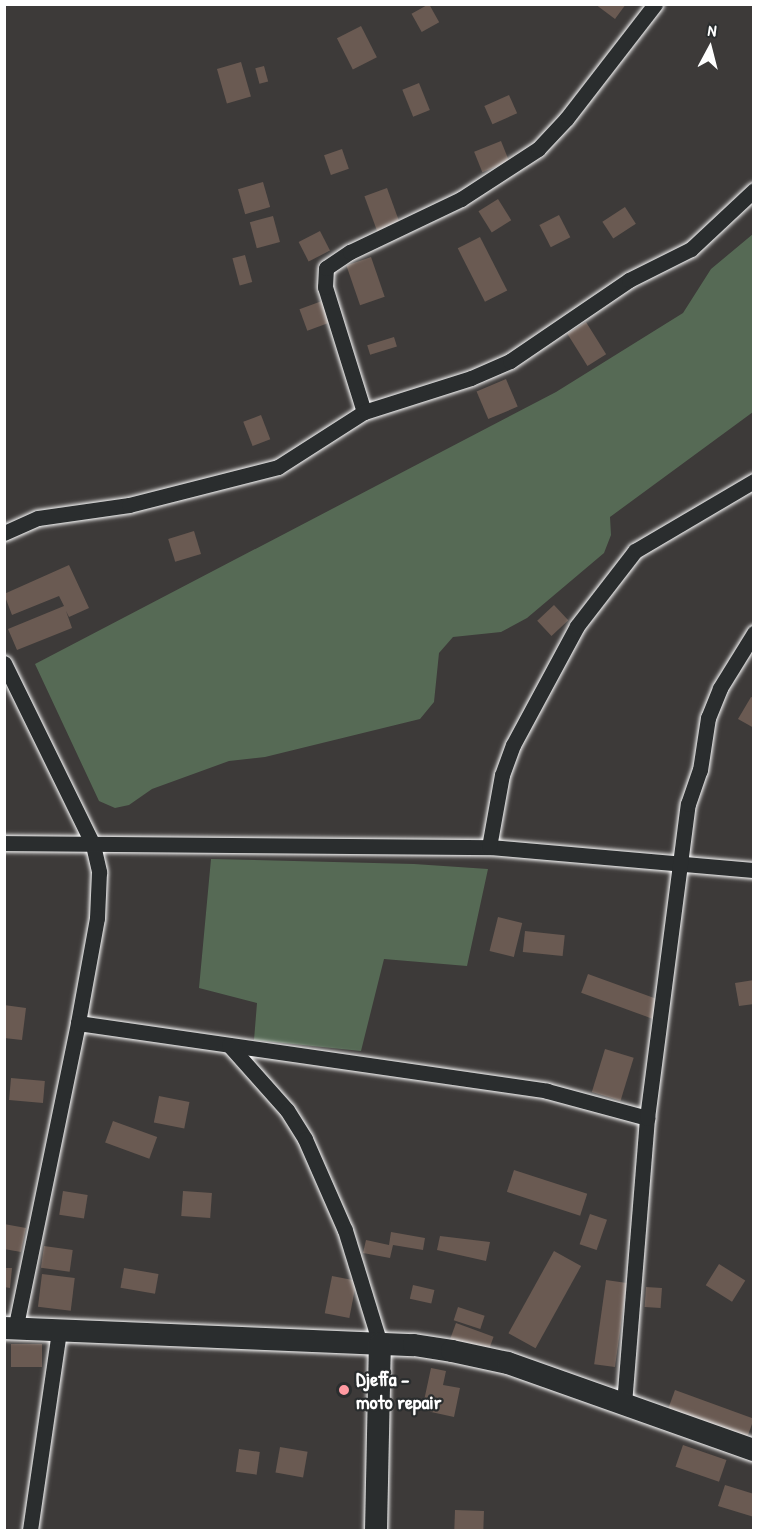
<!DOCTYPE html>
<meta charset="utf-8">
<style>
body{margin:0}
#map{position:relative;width:758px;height:1535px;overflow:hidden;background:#3d3a39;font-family:"Patrick Hand",sans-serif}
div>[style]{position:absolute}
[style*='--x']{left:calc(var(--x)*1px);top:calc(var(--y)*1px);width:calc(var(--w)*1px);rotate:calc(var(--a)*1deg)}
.green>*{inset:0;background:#566a55}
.building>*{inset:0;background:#6a5a52;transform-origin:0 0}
.roads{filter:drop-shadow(0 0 2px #fff) drop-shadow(0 0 2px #fff)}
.street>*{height:15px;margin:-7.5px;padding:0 7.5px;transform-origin:7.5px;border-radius:7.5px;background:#2a2d2e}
.secondary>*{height:22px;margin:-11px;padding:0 11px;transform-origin:11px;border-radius:11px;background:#2a2d2e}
.dots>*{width:16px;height:16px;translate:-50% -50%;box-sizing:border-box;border:3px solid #2a2d2e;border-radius:50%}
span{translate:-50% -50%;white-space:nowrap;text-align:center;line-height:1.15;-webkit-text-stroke:4.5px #2a2d2e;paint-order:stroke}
.poi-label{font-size:20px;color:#fff;font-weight:700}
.left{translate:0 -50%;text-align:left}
.frame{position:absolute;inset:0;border:6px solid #fff;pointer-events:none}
.north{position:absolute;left:680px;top:18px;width:60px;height:60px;-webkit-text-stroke:4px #2a2d2e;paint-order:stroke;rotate:7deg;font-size:16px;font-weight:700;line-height:24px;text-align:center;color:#fff}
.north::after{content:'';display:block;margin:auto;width:21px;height:27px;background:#fff;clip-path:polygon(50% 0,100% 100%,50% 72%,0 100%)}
</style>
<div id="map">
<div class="green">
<i style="clip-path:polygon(753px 234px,753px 412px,610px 517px,611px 535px,604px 553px,527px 618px,501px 632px,453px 637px,439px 653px,434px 702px,420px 719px,265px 757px,229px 761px,152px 789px,129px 805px,115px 808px,99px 801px,35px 664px,556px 392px,683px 313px,711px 269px)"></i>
<i style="clip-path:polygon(211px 859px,414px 864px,488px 869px,467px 966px,384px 959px,361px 1051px,254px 1040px,257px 1003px,199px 988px)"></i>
</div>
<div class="building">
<i style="left:429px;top:4px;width:21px;height:20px;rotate:61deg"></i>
<i style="clip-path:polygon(595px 4px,626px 4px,615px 19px)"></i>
<i style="left:361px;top:26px;width:35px;height:27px;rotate:63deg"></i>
<i style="left:241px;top:62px;width:36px;height:25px;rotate:74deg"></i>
<i style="left:264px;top:66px;width:16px;height:9px;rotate:75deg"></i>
<i style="left:419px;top:83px;width:29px;height:18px;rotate:68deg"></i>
<i style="left:509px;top:95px;width:20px;height:27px;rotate:66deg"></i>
<i style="left:501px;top:141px;width:22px;height:29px;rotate:68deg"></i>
<i style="left:342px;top:149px;width:21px;height:19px;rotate:71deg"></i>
<i style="left:263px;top:182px;width:26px;height:26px;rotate:74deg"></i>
<i style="left:387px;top:188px;width:38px;height:24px;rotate:70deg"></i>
<i style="left:498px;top:199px;width:25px;height:23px;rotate:58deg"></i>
<i style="left:625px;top:207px;width:20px;height:27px;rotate:57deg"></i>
<i style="left:559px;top:215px;width:25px;height:22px;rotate:63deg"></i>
<i style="left:273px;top:216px;width:27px;height:24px;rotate:75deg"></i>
<i style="left:320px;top:231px;width:22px;height:24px;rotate:63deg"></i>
<i style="left:480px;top:237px;width:60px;height:25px;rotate:63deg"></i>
<i style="left:245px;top:255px;width:28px;height:13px;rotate:75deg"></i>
<i style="left:371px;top:257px;width:42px;height:26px;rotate:71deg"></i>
<i style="left:322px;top:301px;width:23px;height:24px;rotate:70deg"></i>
<i style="left:586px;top:322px;width:38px;height:22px;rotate:58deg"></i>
<i style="left:394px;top:337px;width:10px;height:28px;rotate:73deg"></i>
<i style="left:506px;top:379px;width:30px;height:32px;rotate:67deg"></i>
<i style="left:261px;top:415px;width:26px;height:19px;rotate:69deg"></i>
<i style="left:194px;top:531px;width:24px;height:27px;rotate:73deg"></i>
<i style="clip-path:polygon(69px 565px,89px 608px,69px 617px,66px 611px,72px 628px,17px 650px,8px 629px,64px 606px,59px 596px,12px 615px,4px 594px)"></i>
<i style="left:554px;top:605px;width:21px;height:23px;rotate:47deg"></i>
<i style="clip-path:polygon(751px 697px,754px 698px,754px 728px,738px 719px)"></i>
<i style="left:498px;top:917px;width:25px;height:35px;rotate:14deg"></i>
<i style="left:525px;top:931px;width:40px;height:21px;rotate:6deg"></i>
<i style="left:588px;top:974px;width:77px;height:20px;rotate:20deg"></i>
<i style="clip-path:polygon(754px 980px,754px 1004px,739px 1006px,735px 983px)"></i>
<i style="clip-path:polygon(4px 1005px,26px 1008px,22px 1040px,4px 1038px)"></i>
<i style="left:605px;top:1049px;width:30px;height:45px;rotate:17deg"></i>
<i style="left:11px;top:1078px;width:34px;height:22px;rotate:5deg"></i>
<i style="left:159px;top:1096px;width:31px;height:27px;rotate:11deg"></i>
<i style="left:113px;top:1121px;width:47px;height:23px;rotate:20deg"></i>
<i style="left:514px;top:1170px;width:77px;height:23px;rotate:18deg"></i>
<i style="left:63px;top:1191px;width:25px;height:24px;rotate:9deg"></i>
<i style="left:183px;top:1191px;width:29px;height:25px;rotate:4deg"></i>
<i style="left:590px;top:1214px;width:18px;height:32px;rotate:19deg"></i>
<i style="clip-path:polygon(4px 1224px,26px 1228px,21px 1252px,4px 1249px)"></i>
<i style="clip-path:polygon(391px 1232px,425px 1238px,423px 1250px,393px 1245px,390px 1258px,363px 1253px,366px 1240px,389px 1245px)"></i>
<i style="clip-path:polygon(440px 1236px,490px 1242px,486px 1261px,437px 1250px)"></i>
<i style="left:44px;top:1246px;width:29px;height:22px;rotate:8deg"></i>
<i style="left:554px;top:1251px;width:31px;height:94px;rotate:29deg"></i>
<i style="left:719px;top:1264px;width:31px;height:25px;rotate:32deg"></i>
<i style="clip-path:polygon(4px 1268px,12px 1268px,10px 1288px,4px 1287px)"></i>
<i style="left:124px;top:1268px;width:35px;height:20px;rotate:10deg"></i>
<i style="left:42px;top:1274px;width:33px;height:33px;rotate:7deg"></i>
<i style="left:332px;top:1276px;width:25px;height:38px;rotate:11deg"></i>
<i style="left:606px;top:1280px;width:21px;height:85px;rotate:8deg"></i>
<i style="left:413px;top:1285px;width:22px;height:14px;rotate:13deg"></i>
<i style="left:646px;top:1287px;width:16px;height:20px;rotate:4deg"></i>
<i style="left:458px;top:1307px;width:28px;height:14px;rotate:18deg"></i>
<i style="left:456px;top:1323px;width:40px;height:20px;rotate:20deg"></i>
<i style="left:11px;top:1344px;width:31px;height:23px"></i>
<i style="clip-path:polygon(431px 1368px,446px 1371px,443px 1385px,460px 1388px,454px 1417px,422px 1410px)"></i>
<i style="left:675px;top:1390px;width:84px;height:20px;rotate:20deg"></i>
<i style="left:683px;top:1445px;width:46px;height:23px;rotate:19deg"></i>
<i style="left:280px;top:1447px;width:28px;height:26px;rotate:10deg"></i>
<i style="left:239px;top:1449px;width:21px;height:23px;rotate:8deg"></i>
<i style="clip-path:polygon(725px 1485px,754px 1494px,754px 1517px,718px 1506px)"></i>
<i style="left:455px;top:1510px;width:29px;height:20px;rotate:2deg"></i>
</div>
<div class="roads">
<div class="street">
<i style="--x:364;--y:412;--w:131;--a:-107.3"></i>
<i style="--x:325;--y:287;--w:19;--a:-87"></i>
<i style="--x:326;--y:268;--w:29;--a:-34"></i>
<i style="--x:350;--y:252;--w:123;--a:-25.5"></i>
<i style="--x:461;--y:199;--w:92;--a:-33"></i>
<i style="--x:538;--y:149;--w:42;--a:-46.9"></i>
<i style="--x:567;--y:118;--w:144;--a:-52.3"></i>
<i style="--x:4;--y:533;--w:37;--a:-24"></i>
<i style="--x:38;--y:518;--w:92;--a:-8.1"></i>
<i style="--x:129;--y:505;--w:154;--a:-14.3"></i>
<i style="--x:278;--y:467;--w:102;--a:-32.6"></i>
<i style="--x:364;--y:412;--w:112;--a:-17.6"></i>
<i style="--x:471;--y:378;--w:43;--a:-23.6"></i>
<i style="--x:510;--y:361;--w:144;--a:-34.2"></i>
<i style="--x:629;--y:280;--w:69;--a:-26.6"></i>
<i style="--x:691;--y:249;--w:86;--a:-43.1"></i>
<i style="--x:4;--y:663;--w:203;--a:63.9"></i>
<i style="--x:93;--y:845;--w:28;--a:77"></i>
<i style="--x:99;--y:872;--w:46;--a:92.5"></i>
<i style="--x:97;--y:918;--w:107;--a:100.3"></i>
<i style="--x:78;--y:1023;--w:312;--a:101.6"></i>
<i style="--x:4;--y:843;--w:485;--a:0.5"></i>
<i style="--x:489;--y:847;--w:266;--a:5"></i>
<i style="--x:489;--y:847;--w:73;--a:-79.8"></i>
<i style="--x:502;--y:775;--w:32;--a:-70"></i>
<i style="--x:513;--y:745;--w:135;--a:-61.7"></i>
<i style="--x:577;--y:626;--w:95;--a:-52.3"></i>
<i style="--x:635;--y:551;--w:138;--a:-30.5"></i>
<i style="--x:78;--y:1023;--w:474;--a:8.2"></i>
<i style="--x:547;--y:1091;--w:104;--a:15.1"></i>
<i style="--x:229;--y:1045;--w:87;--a:48.3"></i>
<i style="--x:287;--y:1110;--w:34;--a:58"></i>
<i style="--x:305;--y:1139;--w:99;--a:66.3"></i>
<i style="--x:345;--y:1230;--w:119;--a:72.9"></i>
<i style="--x:624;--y:1404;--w:287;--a:-85.4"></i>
<i style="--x:647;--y:1118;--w:317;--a:-82.6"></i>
<i style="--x:688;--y:804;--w:36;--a:-71"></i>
<i style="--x:700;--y:770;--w:53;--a:-81.3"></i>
<i style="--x:708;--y:718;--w:32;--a:-68"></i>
<i style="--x:720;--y:688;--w:65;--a:-58.3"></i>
<i style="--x:30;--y:1530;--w:201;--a:-81.7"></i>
</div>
<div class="secondary">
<i style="--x:4;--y:1328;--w:410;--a:2.4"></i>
<i style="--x:414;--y:1345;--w:38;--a:9"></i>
<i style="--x:452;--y:1351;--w:57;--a:12.1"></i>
<i style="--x:508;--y:1363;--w:261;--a:19.5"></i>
<i style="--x:376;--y:1530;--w:186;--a:-88.8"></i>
</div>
</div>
<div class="dots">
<i style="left:344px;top:1390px;background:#ff9aa2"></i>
</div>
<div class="poi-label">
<span class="left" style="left:356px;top:1390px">Djeffa –<br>moto repair</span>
</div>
<div class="frame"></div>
<div class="north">N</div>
</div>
